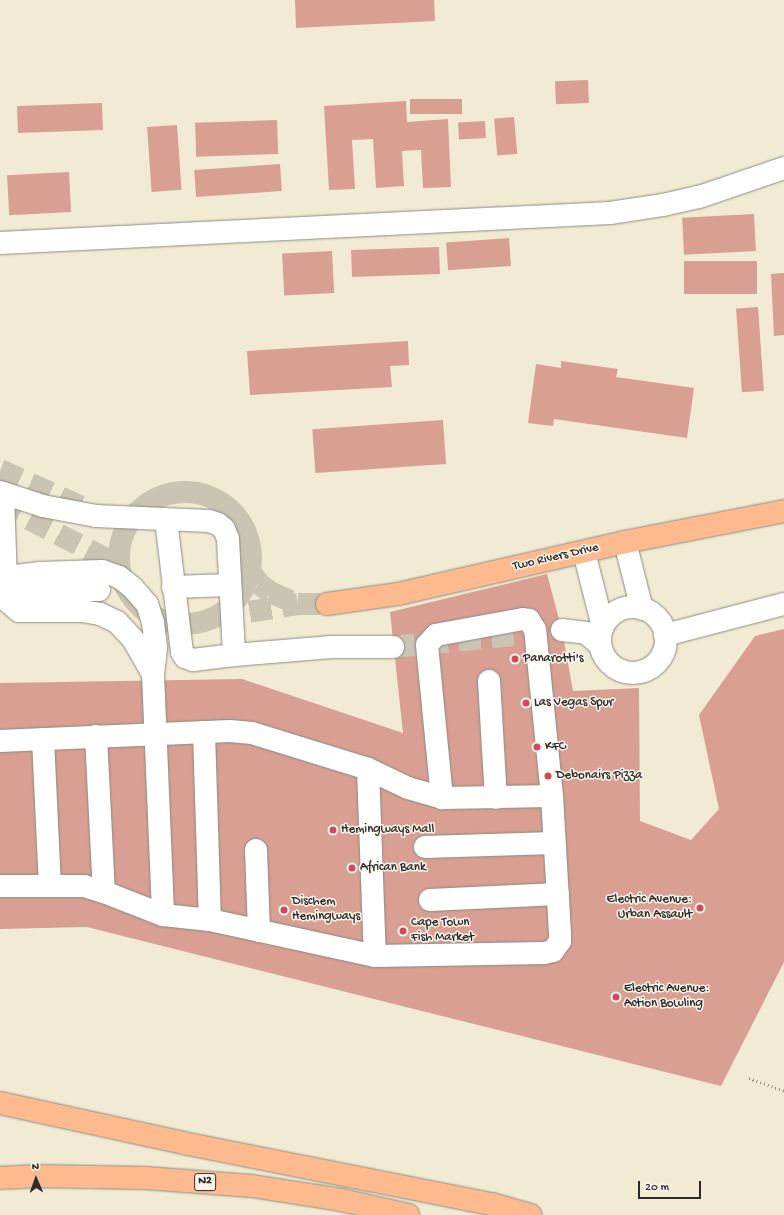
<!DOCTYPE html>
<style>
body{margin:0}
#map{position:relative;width:784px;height:1215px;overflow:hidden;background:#f2ebd4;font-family:"Gochi Hand",sans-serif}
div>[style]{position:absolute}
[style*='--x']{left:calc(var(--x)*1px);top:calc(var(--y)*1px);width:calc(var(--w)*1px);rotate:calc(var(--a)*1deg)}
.building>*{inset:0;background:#d99f93;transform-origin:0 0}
.minor-tunnel>*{height:22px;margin-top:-11px;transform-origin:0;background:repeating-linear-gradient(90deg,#cac5b2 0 22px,transparent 0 33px)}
.major-tunnel>*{height:22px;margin-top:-11px;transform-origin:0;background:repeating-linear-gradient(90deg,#cac5b2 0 22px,transparent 0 33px)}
.major-tunnel>.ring{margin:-11px;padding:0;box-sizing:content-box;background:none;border:22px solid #cac5b2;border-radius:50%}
.path>*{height:2.5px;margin-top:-1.25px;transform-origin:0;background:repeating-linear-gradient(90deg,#8e8b80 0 1px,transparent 0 4px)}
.roads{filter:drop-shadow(0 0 1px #8e8b80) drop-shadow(0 0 1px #8e8b80)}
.minor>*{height:22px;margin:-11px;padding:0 11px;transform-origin:11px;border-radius:11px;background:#fff}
.minor>.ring{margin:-11px;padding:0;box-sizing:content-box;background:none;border:22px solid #fff;border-radius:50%}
.major>*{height:22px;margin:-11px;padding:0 11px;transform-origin:11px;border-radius:11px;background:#fcba8e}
.highway>*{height:22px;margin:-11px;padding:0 11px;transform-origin:11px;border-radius:11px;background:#fcba8e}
.dots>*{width:11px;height:11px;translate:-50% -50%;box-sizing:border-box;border:2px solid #fbf7ec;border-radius:50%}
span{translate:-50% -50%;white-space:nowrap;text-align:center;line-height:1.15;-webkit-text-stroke:3px #fbf7ec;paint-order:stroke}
.shield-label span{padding:1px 3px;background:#fbf7ec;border:1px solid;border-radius:3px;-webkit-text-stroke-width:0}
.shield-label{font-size:12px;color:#2b2b2b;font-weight:700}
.street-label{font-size:13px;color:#2b2b2b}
.poi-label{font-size:13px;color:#2b2b2b}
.left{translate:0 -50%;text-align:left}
.right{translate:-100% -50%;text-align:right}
.north{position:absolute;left:16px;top:1159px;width:40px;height:40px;-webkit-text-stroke:3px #fbf7ec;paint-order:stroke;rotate:358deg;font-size:11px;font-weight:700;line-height:16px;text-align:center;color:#2b2b2b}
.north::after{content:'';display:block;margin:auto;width:14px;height:18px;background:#2b2b2b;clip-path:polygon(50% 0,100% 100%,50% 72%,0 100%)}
.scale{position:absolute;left:638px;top:1181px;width:63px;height:18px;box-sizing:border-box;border:2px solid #2b2b2b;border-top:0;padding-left:5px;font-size:12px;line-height:14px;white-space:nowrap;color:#2b2b2b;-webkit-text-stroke:3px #fbf7ec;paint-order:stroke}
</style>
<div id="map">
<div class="building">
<i style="clip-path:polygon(295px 0,434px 0,435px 21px,296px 28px)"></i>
<i style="left:588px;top:80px;width:23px;height:33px;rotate:88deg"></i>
<i style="left:462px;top:99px;width:15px;height:52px;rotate:90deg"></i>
<i style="clip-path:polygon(406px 101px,407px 122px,448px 119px,451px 187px,423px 188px,421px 150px,402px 151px,404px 186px,376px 188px,373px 139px,352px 140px,355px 189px,329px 190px,324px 106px)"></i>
<i style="left:102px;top:103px;width:27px;height:85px;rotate:88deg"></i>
<i style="left:514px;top:117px;width:37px;height:20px;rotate:85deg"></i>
<i style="left:277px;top:120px;width:34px;height:82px;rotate:88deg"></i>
<i style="left:485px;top:121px;width:17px;height:27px;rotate:87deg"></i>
<i style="left:177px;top:125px;width:65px;height:30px;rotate:86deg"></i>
<i style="left:280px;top:164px;width:27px;height:86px;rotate:86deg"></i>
<i style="left:69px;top:172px;width:40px;height:62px;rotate:87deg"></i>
<i style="left:754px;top:214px;width:37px;height:72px;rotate:87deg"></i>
<i style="left:509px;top:238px;width:28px;height:63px;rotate:86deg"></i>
<i style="left:439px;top:247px;width:27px;height:88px;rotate:88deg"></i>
<i style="left:332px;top:251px;width:42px;height:50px;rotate:87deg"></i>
<i style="left:757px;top:261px;width:33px;height:73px;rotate:90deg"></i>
<i style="clip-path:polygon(784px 273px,784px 335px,774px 336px,771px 274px)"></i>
<i style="left:758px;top:307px;width:84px;height:22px;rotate:86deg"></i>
<i style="clip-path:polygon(408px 341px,409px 365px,390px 366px,392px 387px,250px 395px,247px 351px)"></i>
<i style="clip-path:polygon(561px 361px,618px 369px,616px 377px,694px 388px,687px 438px,554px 419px,553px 426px,528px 423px,536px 364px,561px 368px)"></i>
<i style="left:443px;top:420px;width:44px;height:131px;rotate:86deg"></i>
<i style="clip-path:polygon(547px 574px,562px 630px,573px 691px,639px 688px,640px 821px,691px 840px,719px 809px,699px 715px,755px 636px,784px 629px,784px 962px,721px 1086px,87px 927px,0 929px,0 683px,242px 679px,403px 733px,390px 612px)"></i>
</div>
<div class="minor-tunnel">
<i style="--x:393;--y:647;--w:170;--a:-5.7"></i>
</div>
<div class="major-tunnel">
<i style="--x:0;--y:470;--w:97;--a:24.4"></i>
<i class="ring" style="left:119px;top:492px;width:110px;height:110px"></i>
<i style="--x:0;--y:504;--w:135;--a:27.3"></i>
<i style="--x:250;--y:571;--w:16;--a:55"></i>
<i style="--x:259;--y:584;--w:14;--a:36"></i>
<i style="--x:270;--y:592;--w:30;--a:24"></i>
<i style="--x:217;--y:617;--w:82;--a:-9.1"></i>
<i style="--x:298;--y:604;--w:29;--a:0"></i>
</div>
<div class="path">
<i style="--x:749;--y:1078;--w:37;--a:20"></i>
</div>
<div class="roads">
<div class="minor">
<i style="--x:0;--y:243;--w:611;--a:-2.82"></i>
<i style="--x:610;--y:213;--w:54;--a:-8.6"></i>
<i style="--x:663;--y:205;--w:37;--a:-13"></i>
<i style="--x:699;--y:197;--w:90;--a:-18.8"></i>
<i style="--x:0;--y:492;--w:45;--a:18"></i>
<i style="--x:43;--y:506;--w:54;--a:10.7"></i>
<i style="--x:96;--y:516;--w:113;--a:2.5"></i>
<i style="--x:209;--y:521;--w:9;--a:18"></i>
<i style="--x:218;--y:524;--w:8;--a:40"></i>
<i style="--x:224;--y:529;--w:11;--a:68"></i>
<i style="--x:228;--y:539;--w:116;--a:87"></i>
<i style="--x:234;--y:655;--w:98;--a:-4.7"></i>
<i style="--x:332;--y:647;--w:61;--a:0"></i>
<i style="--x:3;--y:493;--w:90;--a:88.1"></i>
<i style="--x:166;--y:520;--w:133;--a:83.1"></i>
<i style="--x:182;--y:652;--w:6;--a:59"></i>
<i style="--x:185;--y:657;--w:9;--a:21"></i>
<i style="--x:193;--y:660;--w:41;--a:-7"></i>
<i style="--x:625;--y:542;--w:69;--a:75.8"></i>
<i style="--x:584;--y:552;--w:77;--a:75.8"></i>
<i style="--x:0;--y:587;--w:19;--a:-35"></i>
<i style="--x:16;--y:576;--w:23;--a:-7"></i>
<i style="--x:39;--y:573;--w:63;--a:-1.8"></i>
<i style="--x:102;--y:571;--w:18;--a:19"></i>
<i style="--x:119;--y:577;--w:16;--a:38"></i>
<i style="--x:132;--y:587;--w:23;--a:49"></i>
<i style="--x:147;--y:604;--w:20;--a:72"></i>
<i style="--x:153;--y:623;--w:24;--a:83"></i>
<i style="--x:156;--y:647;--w:27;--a:96"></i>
<i style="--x:153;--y:674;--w:241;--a:87.6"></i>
<i style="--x:163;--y:915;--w:47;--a:6.1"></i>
<i style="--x:210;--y:920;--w:169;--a:12.3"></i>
<i style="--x:173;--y:587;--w:57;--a:-2"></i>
<i style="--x:0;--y:590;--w:99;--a:0"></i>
<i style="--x:0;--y:595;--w:25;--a:40"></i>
<i style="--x:19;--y:611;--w:63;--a:0"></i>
<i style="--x:82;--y:611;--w:18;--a:9"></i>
<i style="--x:100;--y:614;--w:19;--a:25"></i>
<i style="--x:117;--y:622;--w:23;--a:47"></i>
<i style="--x:133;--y:639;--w:40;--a:60.3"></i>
<i class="ring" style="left:600px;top:607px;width:44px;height:44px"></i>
<i style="--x:562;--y:630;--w:24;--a:7"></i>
<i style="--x:586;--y:633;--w:18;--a:41"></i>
<i style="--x:665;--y:635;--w:123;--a:-14.6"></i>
<i style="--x:489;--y:681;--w:117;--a:86.6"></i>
<i style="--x:204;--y:732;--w:188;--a:88.2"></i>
<i style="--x:96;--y:736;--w:156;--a:87.1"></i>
<i style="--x:43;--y:739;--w:147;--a:87.3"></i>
<i style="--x:0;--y:741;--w:230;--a:-2.5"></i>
<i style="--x:230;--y:731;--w:22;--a:5"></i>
<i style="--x:252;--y:733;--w:121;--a:17.2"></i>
<i style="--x:368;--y:769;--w:44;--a:25.4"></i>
<i style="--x:408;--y:788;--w:35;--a:16"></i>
<i style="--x:442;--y:798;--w:110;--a:-1"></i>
<i style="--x:552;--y:796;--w:167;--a:-95.8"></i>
<i style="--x:535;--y:630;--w:12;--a:-121"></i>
<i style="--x:529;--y:620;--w:6;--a:-171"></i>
<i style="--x:523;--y:619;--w:88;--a:169.6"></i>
<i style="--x:436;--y:635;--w:13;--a:132"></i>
<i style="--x:427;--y:645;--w:154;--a:84.4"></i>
<i style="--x:368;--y:769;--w:187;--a:87.9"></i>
<i style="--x:375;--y:956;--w:169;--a:-1"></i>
<i style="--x:544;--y:953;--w:9;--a:-13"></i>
<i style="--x:553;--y:951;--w:12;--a:-55"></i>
<i style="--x:560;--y:941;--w:7;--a:-90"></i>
<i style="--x:560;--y:934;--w:138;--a:-93.3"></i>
<i style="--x:425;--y:847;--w:129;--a:-1.8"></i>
<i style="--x:256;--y:850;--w:81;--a:87.9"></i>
<i style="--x:0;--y:886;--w:84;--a:0"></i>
<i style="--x:84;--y:886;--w:21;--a:17"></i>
<i style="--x:104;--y:892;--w:63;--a:21.3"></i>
<i style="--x:430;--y:900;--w:128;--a:-2.7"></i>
</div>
<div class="major">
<i style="--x:327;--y:604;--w:72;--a:-8"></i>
<i style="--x:398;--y:594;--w:233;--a:-12.9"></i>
<i style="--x:625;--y:542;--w:162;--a:-11"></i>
</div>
<div class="highway">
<i style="--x:0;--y:1103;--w:187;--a:12.3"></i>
<i style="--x:183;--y:1143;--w:315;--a:11.2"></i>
<i style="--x:492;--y:1204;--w:40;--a:16"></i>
<i style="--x:0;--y:1178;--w:34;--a:-3"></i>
<i style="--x:34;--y:1176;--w:112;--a:1"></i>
<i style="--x:146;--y:1178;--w:106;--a:4.3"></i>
<i style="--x:252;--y:1186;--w:90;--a:8.9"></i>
<i style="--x:341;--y:1200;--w:69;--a:12.6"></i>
</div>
</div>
<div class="dots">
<i style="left:515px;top:659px;background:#d1495b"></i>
<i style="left:526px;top:703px;background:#d1495b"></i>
<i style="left:537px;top:747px;background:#d1495b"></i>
<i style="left:548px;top:776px;background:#d1495b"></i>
<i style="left:333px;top:830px;background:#d1495b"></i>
<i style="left:352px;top:868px;background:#d1495b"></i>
<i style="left:700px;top:908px;background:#d1495b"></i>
<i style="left:284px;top:910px;background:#d1495b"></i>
<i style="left:403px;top:931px;background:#d1495b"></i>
<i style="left:616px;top:997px;background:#d1495b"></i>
</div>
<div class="shield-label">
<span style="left:205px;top:1182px">N2</span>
</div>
<div class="street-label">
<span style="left:556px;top:558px;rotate:-13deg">Two Rivers Drive</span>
</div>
<div class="poi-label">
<span class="left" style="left:523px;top:659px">Panarotti's</span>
<span class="left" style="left:534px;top:703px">Las Vegas Spur</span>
<span class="left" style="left:545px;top:747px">KFC</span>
<span class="left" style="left:556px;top:776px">Debonairs Pizza</span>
<span class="left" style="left:341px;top:830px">Hemingways Mall</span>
<span class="left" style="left:360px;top:868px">African Bank</span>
<span class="right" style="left:692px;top:908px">Electric Avenue:<br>Urban Assault</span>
<span class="left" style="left:292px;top:910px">Dischem<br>Hemingways</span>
<span class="left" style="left:411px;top:931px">Cape Town<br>Fish Market</span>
<span class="left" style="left:624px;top:997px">Electric Avenue:<br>Action Bowling</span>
</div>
<div class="north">N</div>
<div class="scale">20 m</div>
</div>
